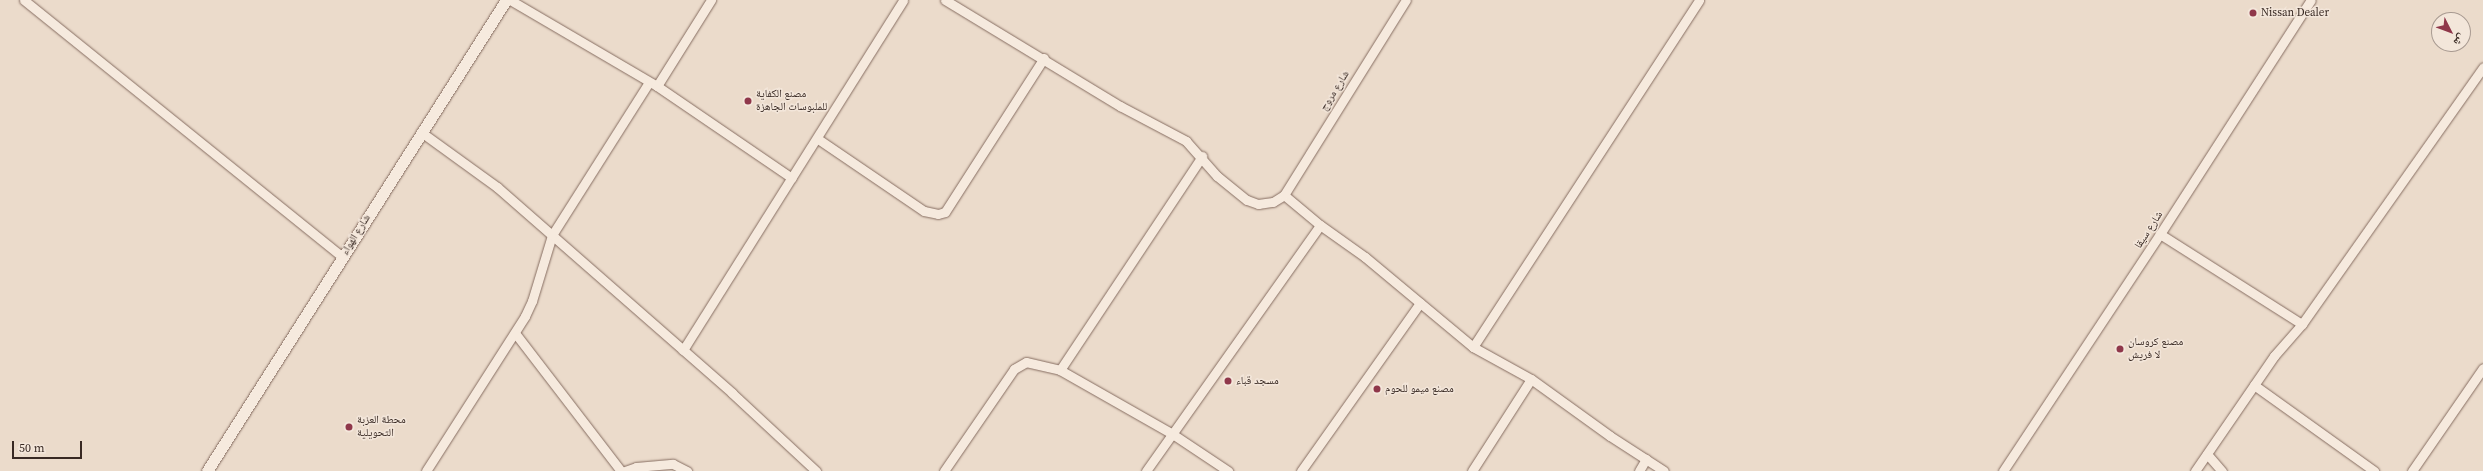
<!DOCTYPE html>
<meta charset="utf-8">
<style>
body{margin:0}
#map{position:relative;width:2483px;height:471px;overflow:hidden;background:#ebdbcb;font-family:"Source Serif 4","Noto Naskh Arabic",serif}
div>[style]{position:absolute}
[style*='--x']{left:calc(var(--x)*1px);top:calc(var(--y)*1px);width:calc(var(--w)*1px);rotate:calc(var(--a)*1deg)}
.roads{filter:drop-shadow(0 0 1px #866d61) drop-shadow(0 0 1px #866d61)}
.minor>*{height:9px;margin:-4.5px;padding:0 4.5px;transform-origin:4.5px;border-radius:4.5px;background:#f6eade}
.tertiary>*{height:11px;margin:-5.5px;padding:0 5.5px;transform-origin:5.5px;border-radius:5.5px;background:#f6eade}
.dots>*{width:11px;height:11px;translate:-50% -50%;box-sizing:border-box;border:2px solid #f3e6da;border-radius:50%}
span{translate:-50% -50%;white-space:nowrap;text-align:center;line-height:1.15;-webkit-text-stroke:3px #f3e6da;paint-order:stroke}
.poi-label{font-size:11px;color:#382923}
.left{translate:0 -50%;text-align:left}
.street-label{font-size:11px;color:#382923}
.north{position:absolute;left:2431px;top:12px;width:40px;height:40px;box-sizing:border-box;background:#f3e6da;border:1px solid #a89a91;border-radius:50%;rotate:132deg;font-size:11px;font-weight:700;line-height:16px;text-align:center;color:#382923}
.north::after{content:'';display:block;margin:auto;width:14px;height:18px;background:#8f374a;clip-path:polygon(50% 0,100% 100%,50% 72%,0 100%)}
.scale{position:absolute;left:12px;top:441px;width:70px;height:18px;box-sizing:border-box;border:2px solid #382923;border-top:0;padding-left:5px;font-size:12px;line-height:14px;white-space:nowrap;color:#382923;-webkit-text-stroke:3px #f3e6da;paint-order:stroke}
</style>
<div id="map">
<div class="roads">
<div class="minor">
<i style="--x:24;--y:0;--w:410;--a:38.9"></i>
<i style="--x:510;--y:0;--w:170;--a:30.3"></i>
<i style="--x:657;--y:86;--w:163;--a:34.3"></i>
<i style="--x:945;--y:0;--w:205;--a:31.2"></i>
<i style="--x:1120;--y:106;--w:75;--a:27.9"></i>
<i style="--x:1186;--y:141;--w:47;--a:48.5"></i>
<i style="--x:1217;--y:176;--w:38;--a:39"></i>
<i style="--x:1247;--y:200;--w:12;--a:20"></i>
<i style="--x:1258;--y:204;--w:15;--a:-8"></i>
<i style="--x:1273;--y:202;--w:13;--a:-32"></i>
<i style="--x:1284;--y:195;--w:47;--a:39.8"></i>
<i style="--x:1320;--y:225;--w:55;--a:35.4"></i>
<i style="--x:1365;--y:257;--w:141;--a:39.8"></i>
<i style="--x:1473;--y:347;--w:66;--a:28.9"></i>
<i style="--x:1531;--y:379;--w:97;--a:35.8"></i>
<i style="--x:1610;--y:436;--w:64;--a:32.9"></i>
<i style="--x:657;--y:86;--w:102;--a:-57.9"></i>
<i style="--x:421;--y:132;--w:94;--a:35.9"></i>
<i style="--x:497;--y:187;--w:313;--a:41.2"></i>
<i style="--x:732;--y:393;--w:115;--a:42.9"></i>
<i style="--x:818;--y:139;--w:128;--a:34.2"></i>
<i style="--x:924;--y:211;--w:14;--a:12"></i>
<i style="--x:938;--y:214;--w:7;--a:-16"></i>
<i style="--x:945;--y:212;--w:183;--a:-57.3"></i>
<i style="--x:1284;--y:195;--w:230;--a:-58"></i>
<i style="--x:2160;--y:234;--w:168;--a:32.4"></i>
<i style="--x:515;--y:333;--w:174;--a:52.5"></i>
<i style="--x:1473;--y:347;--w:414;--a:-56.9"></i>
<i style="--x:683;--y:350;--w:413;--a:-57.8"></i>
<i style="--x:1060;--y:370;--w:257;--a:-56.4"></i>
<i style="--x:2254;--y:385;--w:148;--a:35.6"></i>
<i style="--x:2207;--y:454;--w:23;--a:49"></i>
<i style="--x:426;--y:471;--w:184;--a:-57.4"></i>
<i style="--x:525;--y:316;--w:17;--a:-65"></i>
<i style="--x:532;--y:301;--w:69;--a:-73.1"></i>
<i style="--x:552;--y:235;--w:181;--a:-57.6"></i>
<i style="--x:625;--y:471;--w:12;--a:-20"></i>
<i style="--x:636;--y:467;--w:37;--a:-5"></i>
<i style="--x:673;--y:464;--w:16;--a:27"></i>
<i style="--x:944;--y:471;--w:124;--a:-55.5"></i>
<i style="--x:1014;--y:369;--w:14;--a:-30"></i>
<i style="--x:1026;--y:362;--w:35;--a:13"></i>
<i style="--x:1060;--y:370;--w:128;--a:29.6"></i>
<i style="--x:1171;--y:433;--w:69;--a:33.7"></i>
<i style="--x:1146;--y:471;--w:301;--a:-54.7"></i>
<i style="--x:1301;--y:471;--w:206;--a:-54.7"></i>
<i style="--x:1472;--y:471;--w:109;--a:-57.3"></i>
<i style="--x:1639;--y:471;--w:14;--a:-60"></i>
<i style="--x:2003;--y:471;--w:284;--a:-56.5"></i>
<i style="--x:2160;--y:234;--w:278;--a:-57.2"></i>
<i style="--x:2195;--y:471;--w:140;--a:-55.5"></i>
<i style="--x:2274;--y:356;--w:43;--a:-48.8"></i>
<i style="--x:2302;--y:324;--w:314;--a:-54.8"></i>
<i style="--x:2412;--y:471;--w:125;--a:-55.4"></i>
</div>
<div class="tertiary">
<i style="--x:207;--y:471;--w:558;--a:-57.59"></i>
</div>
</div>
<div class="dots">
<i style="left:2253px;top:13px;background:#8f374a"></i>
<i style="left:748px;top:101px;background:#8f374a"></i>
<i style="left:2120px;top:349px;background:#8f374a"></i>
<i style="left:1228px;top:381px;background:#8f374a"></i>
<i style="left:1377px;top:389px;background:#8f374a"></i>
<i style="left:349px;top:427px;background:#8f374a"></i>
</div>
<div class="poi-label">
<span class="left" style="left:2261px;top:13px">Nissan Dealer</span>
<span class="left" style="left:756px;top:101px">مصنع الكفاية<br>للملبوسات الجاهزة</span>
<span class="left" style="left:2128px;top:349px">مصنع كروسان<br>لا فريش</span>
<span class="left" style="left:1236px;top:381px">مسجد قباء</span>
<span class="left" style="left:1385px;top:389px">مصنع ميمو للحوم</span>
<span class="left" style="left:357px;top:427px">محطة العزبة<br>التحويلية</span>
</div>
<div class="street-label">
<span style="left:1335px;top:91px;rotate:-58deg">شارع مروج</span>
<span style="left:2149px;top:230px;rotate:-57deg">شارع سيقا</span>
<span style="left:356px;top:235px;rotate:-58deg">شارع الهواء</span>
</div>
<div class="north">ش</div>
<div class="scale">50 m</div>
</div>
